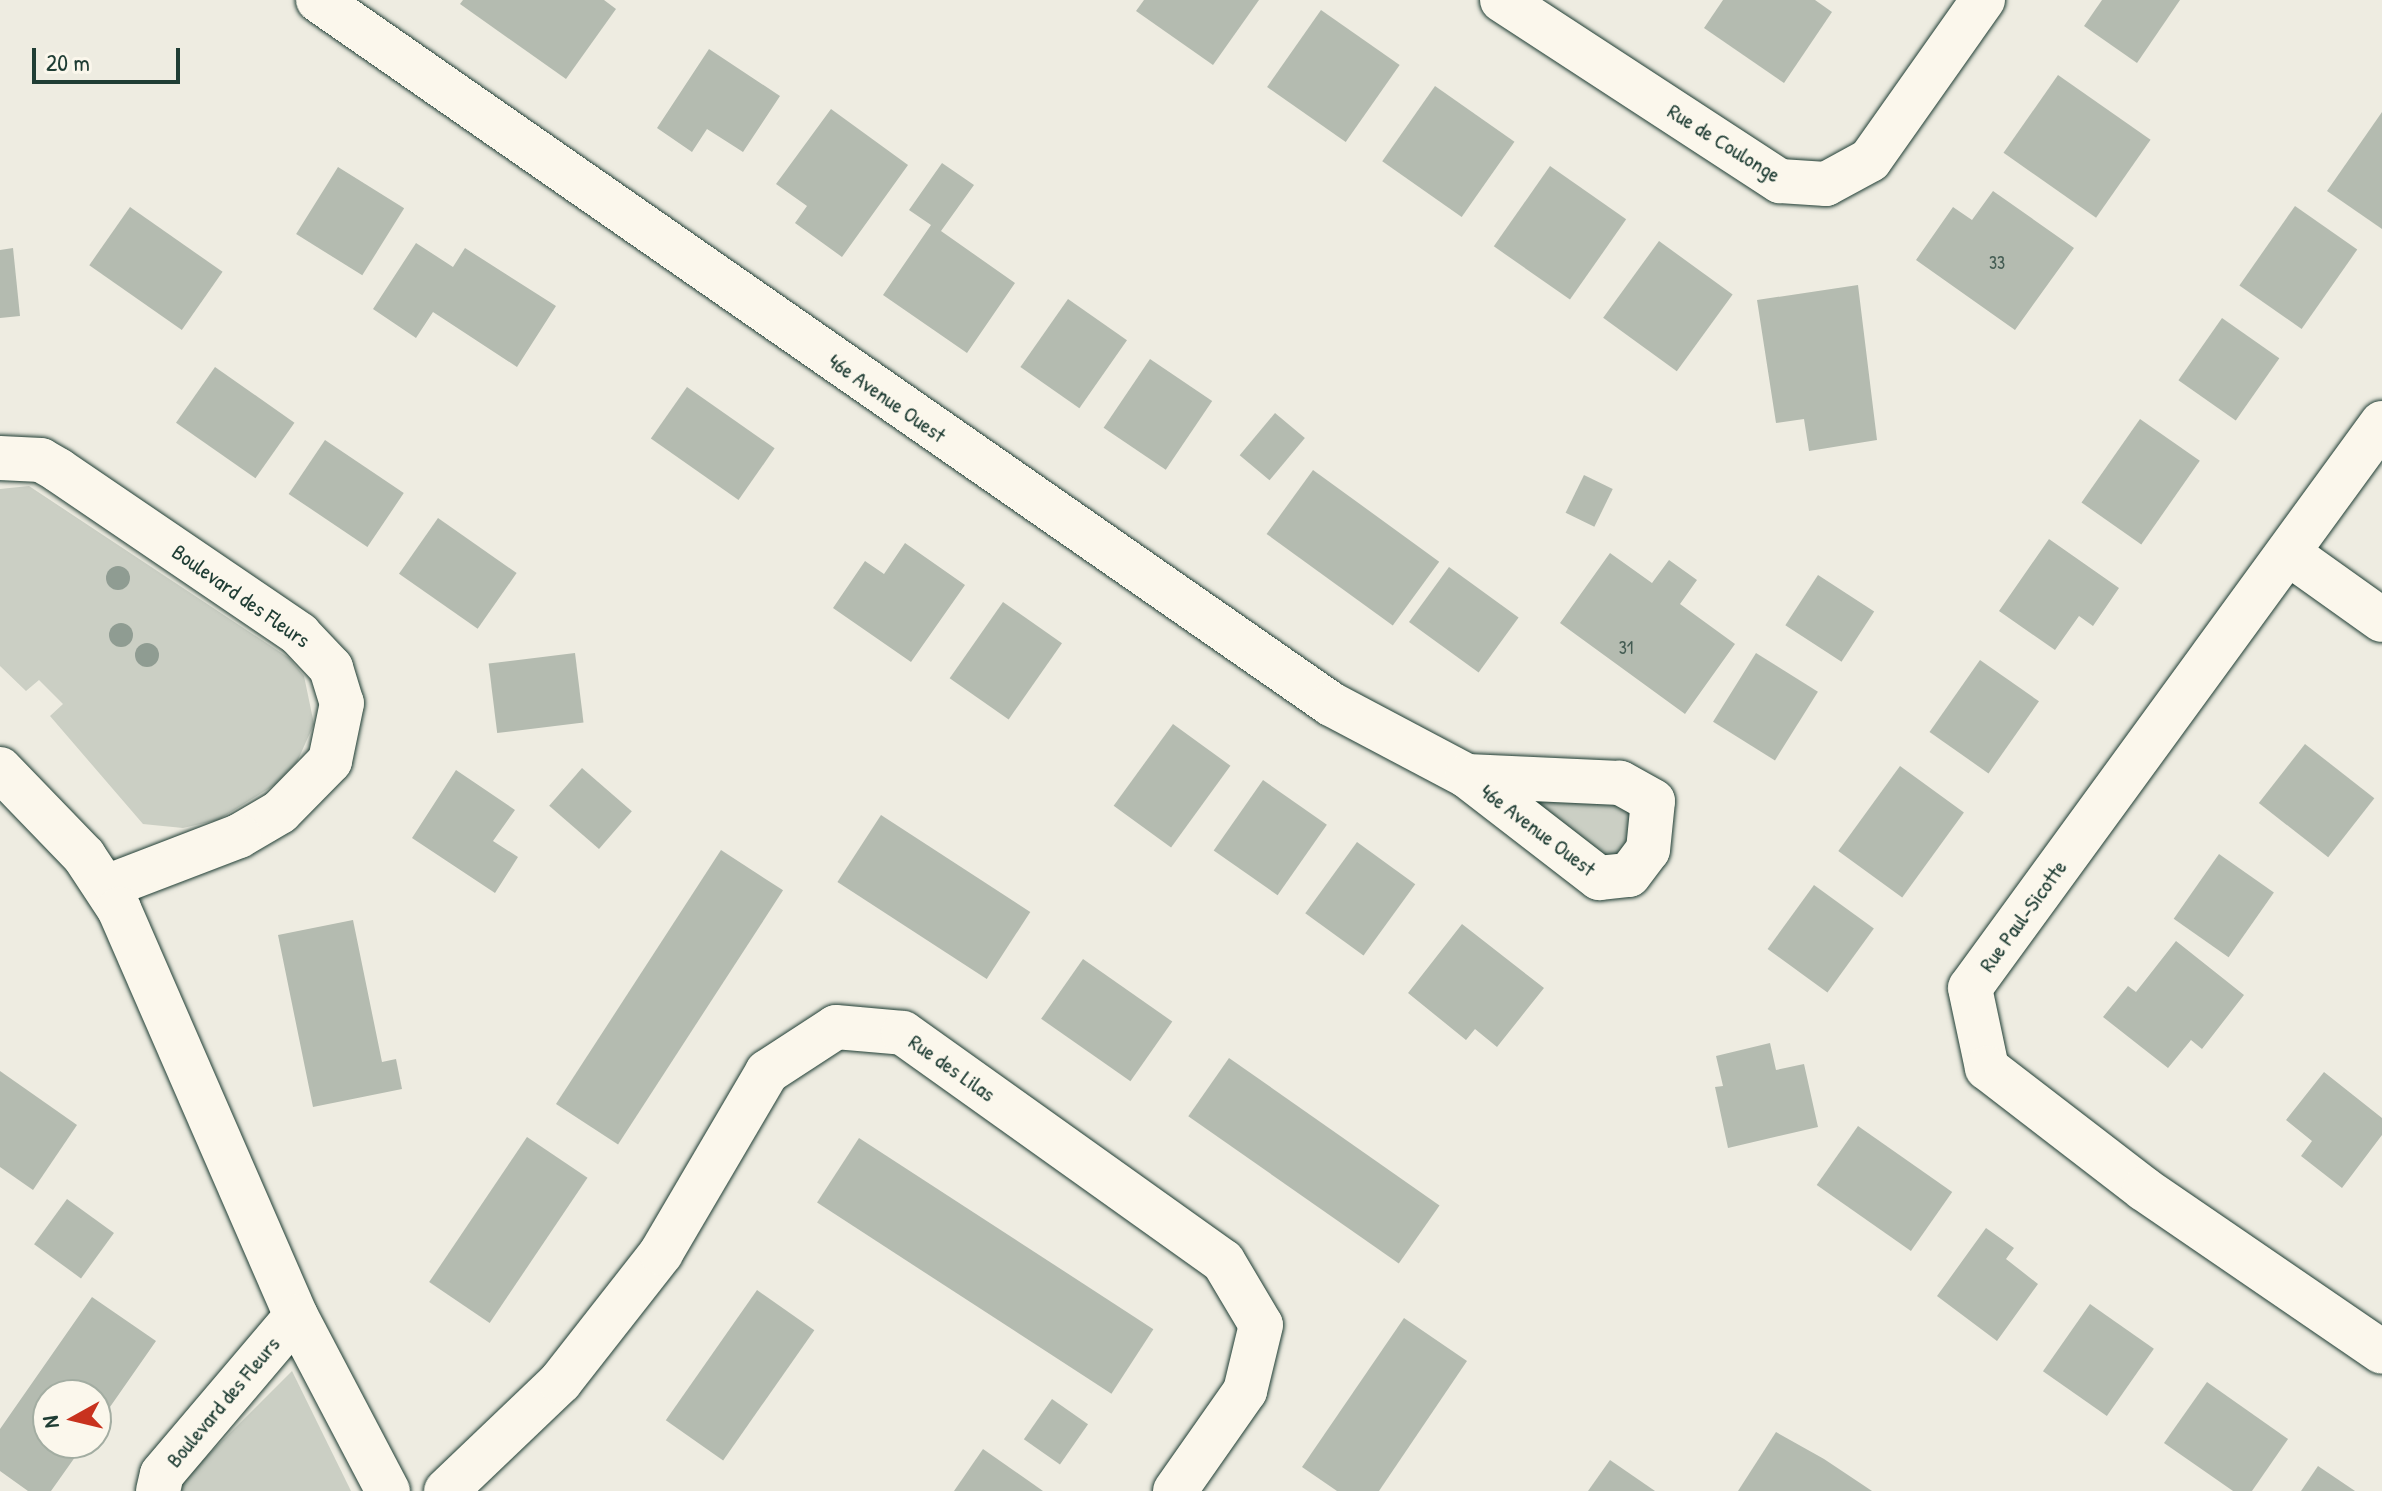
<!DOCTYPE html>
<style>
body{margin:0}
#map{position:relative;width:2382px;height:1491px;overflow:hidden;background:#eeece1;font-family:"Patrick Hand",sans-serif}
div>[style]{position:absolute}
[style*='--x']{left:calc(var(--x)*1px);top:calc(var(--y)*1px);width:calc(var(--w)*1px);rotate:calc(var(--a)*1deg)}
.green>*{inset:0;background:#cbcfc4}
.building>*{inset:0;background:#b4bbb0;transform-origin:0 0}
.roads{filter:drop-shadow(0 0 2px #1f3d34) drop-shadow(0 0 2px #1f3d34)}
.minor>*{height:44px;margin:-22px;padding:0 22px;transform-origin:22px;border-radius:22px;background:#fbf7ec}
.trees>*{width:24px;height:24px;margin:-12px;border-radius:50%;background:#8f9c92}
span{translate:-50% -50%;white-space:nowrap;text-align:center;line-height:1.15;-webkit-text-stroke:6px #fbf7ec;paint-order:stroke}
.number-label{font-size:18px;color:#445c53}
.number-label span{-webkit-text-stroke-width:0}
.street-label{font-size:22px;color:#1f3d34}
.north{position:absolute;left:32px;top:1379px;width:80px;height:80px;box-sizing:border-box;background:#fbf7ec;border:2px solid #a3ada2;border-radius:50%;rotate:262deg;font-size:22px;font-weight:700;line-height:32px;text-align:center;color:#1f3d34}
.north::after{content:'';display:block;margin:auto;width:28px;height:36px;background:#c8321e;clip-path:polygon(50% 0,100% 100%,50% 72%,0 100%)}
.scale{position:absolute;left:32px;top:48px;width:148px;height:36px;box-sizing:border-box;border:4px solid #1f3d34;border-top:0;padding-left:10px;font-size:24px;line-height:28px;white-space:nowrap;color:#1f3d34;-webkit-text-stroke:6px #fbf7ec;paint-order:stroke}
</style>
<div id="map">
<div class="green">
<i style="clip-path:polygon(29px 486px,289px 658px,304px 676px,314px 724px,297px 762px,276px 784px,218px 820px,183px 828px,143px 824px,50px 716px,63px 704px,39px 680px,26px 691px,0 666px,0 489px)"></i>
<i style="clip-path:polygon(1509px 786px,1642px 808px,1639px 843px,1602px 865px)"></i>
<i style="clip-path:polygon(292px 1371px,351px 1491px,182px 1491px,182px 1481px)"></i>
</div>
<div class="building">
<i style="clip-path:polygon(463px 0,604px 0,616px 9px,566px 79px,460px 4px)"></i>
<i style="clip-path:polygon(1144px 0,1259px 0,1213px 65px,1136px 11px)"></i>
<i style="clip-path:polygon(1723px 0,1815px 0,1832px 12px,1784px 83px,1704px 28px)"></i>
<i style="clip-path:polygon(2102px 0,2180px 0,2137px 63px,2084px 26px)"></i>
<i style="left:1321px;top:10px;width:96px;height:94px;rotate:35deg"></i>
<i style="clip-path:polygon(709px 49px,780px 96px,743px 152px,707px 129px,692px 152px,657px 128px)"></i>
<i style="left:2058px;top:75px;width:113px;height:95px;rotate:35deg"></i>
<i style="left:1435px;top:86px;width:97px;height:92px;rotate:35deg"></i>
<i style="clip-path:polygon(831px 109px,908px 165px,842px 257px,795px 223px,807px 206px,776px 184px)"></i>
<i style="clip-path:polygon(2382px 112px,2382px 229px,2327px 191px)"></i>
<i style="clip-path:polygon(942px 163px,974px 185px,941px 231px,1015px 283px,967px 353px,883px 295px,931px 225px,909px 210px)"></i>
<i style="left:1550px;top:166px;width:93px;height:98px;rotate:35deg"></i>
<i style="left:338px;top:167px;width:78px;height:79px;rotate:32deg"></i>
<i style="clip-path:polygon(1993px 191px,2074px 248px,2015px 330px,1916px 260px,1953px 207px,1972px 220px)"></i>
<i style="left:2295px;top:206px;width:76px;height:97px;rotate:35deg"></i>
<i style="left:130px;top:207px;width:113px;height:71px;rotate:35deg"></i>
<i style="left:1659px;top:241px;width:91px;height:95px;rotate:36deg"></i>
<i style="clip-path:polygon(416px 243px,453px 267px,465px 248px,556px 306px,517px 367px,433px 312px,416px 338px,373px 309px)"></i>
<i style="clip-path:polygon(13px 248px,20px 316px,0 318px,0 250px)"></i>
<i style="clip-path:polygon(1858px 285px,1877px 440px,1809px 451px,1804px 419px,1776px 423px,1757px 300px)"></i>
<i style="left:1068px;top:299px;width:72px;height:83px;rotate:35deg"></i>
<i style="left:2222px;top:318px;width:70px;height:76px;rotate:35deg"></i>
<i style="left:1150px;top:359px;width:75px;height:83px;rotate:34deg"></i>
<i style="left:215px;top:367px;width:97px;height:68px;rotate:35deg"></i>
<i style="left:687px;top:387px;width:107px;height:63px;rotate:35deg"></i>
<i style="left:1275px;top:413px;width:39px;height:55px;rotate:40deg"></i>
<i style="left:2140px;top:419px;width:73px;height:102px;rotate:35deg"></i>
<i style="left:325px;top:440px;width:95px;height:65px;rotate:34deg"></i>
<i style="left:1313px;top:470px;width:156px;height:79px;rotate:36deg"></i>
<i style="left:1584px;top:475px;width:32px;height:42px;rotate:26deg"></i>
<i style="left:438px;top:518px;width:96px;height:68px;rotate:35deg"></i>
<i style="clip-path:polygon(2049px 539px,2119px 588px,2093px 626px,2079px 616px,2055px 650px,1999px 611px)"></i>
<i style="clip-path:polygon(905px 543px,965px 585px,911px 662px,833px 608px,865px 561px,884px 574px)"></i>
<i style="clip-path:polygon(1610px 553px,1652px 583px,1669px 560px,1697px 580px,1680px 604px,1735px 644px,1685px 714px,1560px 623px)"></i>
<i style="left:1449px;top:567px;width:86px;height:68px;rotate:36deg"></i>
<i style="left:1818px;top:575px;width:67px;height:60px;rotate:33deg"></i>
<i style="left:1003px;top:602px;width:72px;height:93px;rotate:35deg"></i>
<i style="left:575px;top:653px;width:70px;height:87px;rotate:83deg"></i>
<i style="left:1756px;top:653px;width:73px;height:81px;rotate:32deg"></i>
<i style="left:1980px;top:660px;width:72px;height:88px;rotate:35deg"></i>
<i style="left:1173px;top:724px;width:71px;height:101px;rotate:36deg"></i>
<i style="left:2305px;top:744px;width:88px;height:75px;rotate:38deg"></i>
<i style="left:1900px;top:766px;width:79px;height:105px;rotate:36deg"></i>
<i style="left:582px;top:768px;width:66px;height:50px;rotate:41deg"></i>
<i style="clip-path:polygon(456px 770px,515px 810px,493px 841px,518px 857px,495px 893px,412px 838px)"></i>
<i style="left:1263px;top:780px;width:78px;height:86px;rotate:35deg"></i>
<i style="left:881px;top:815px;width:178px;height:80px;rotate:33deg"></i>
<i style="left:1357px;top:842px;width:72px;height:88px;rotate:36deg"></i>
<i style="left:721px;top:850px;width:74px;height:303px;rotate:33deg"></i>
<i style="left:2219px;top:854px;width:67px;height:79px;rotate:35deg"></i>
<i style="left:1814px;top:885px;width:74px;height:79px;rotate:36deg"></i>
<i style="clip-path:polygon(353px 920px,382px 1062px,396px 1059px,402px 1089px,313px 1107px,278px 935px)"></i>
<i style="clip-path:polygon(1462px 924px,1544px 988px,1497px 1047px,1475px 1029px,1466px 1040px,1408px 993px)"></i>
<i style="clip-path:polygon(2176px 941px,2244px 995px,2202px 1049px,2191px 1040px,2168px 1068px,2103px 1017px,2128px 986px,2136px 992px)"></i>
<i style="left:1083px;top:959px;width:109px;height:73px;rotate:35deg"></i>
<i style="clip-path:polygon(1770px 1043px,1776px 1070px,1804px 1064px,1818px 1127px,1728px 1148px,1715px 1087px,1723px 1086px,1716px 1056px)"></i>
<i style="left:1229px;top:1058px;width:257px;height:71px;rotate:35deg"></i>
<i style="clip-path:polygon(0 1071px,77px 1125px,33px 1190px,0 1167px)"></i>
<i style="clip-path:polygon(2324px 1072px,2382px 1118px,2382px 1135px,2342px 1188px,2301px 1156px,2312px 1141px,2286px 1120px)"></i>
<i style="left:1858px;top:1126px;width:115px;height:72px;rotate:35deg"></i>
<i style="left:527px;top:1137px;width:73px;height:175px;rotate:34deg"></i>
<i style="left:859px;top:1138px;width:351px;height:77px;rotate:33deg"></i>
<i style="left:67px;top:1199px;width:58px;height:56px;rotate:36deg"></i>
<i style="clip-path:polygon(1986px 1228px,2014px 1248px,2006px 1259px,2038px 1284px,1997px 1341px,1937px 1296px)"></i>
<i style="left:757px;top:1290px;width:70px;height:159px;rotate:35deg"></i>
<i style="clip-path:polygon(92px 1297px,156px 1341px,96px 1427px,96px 1395px,48px 1395px,48px 1443px,85px 1443px,51px 1491px,28px 1491px,0 1471px,0 1429px)"></i>
<i style="left:2090px;top:1304px;width:78px;height:82px;rotate:35deg"></i>
<i style="clip-path:polygon(1404px 1318px,1467px 1361px,1379px 1491px,1337px 1491px,1302px 1467px)"></i>
<i style="clip-path:polygon(2207px 1382px,2288px 1439px,2252px 1491px,2233px 1491px,2164px 1443px)"></i>
<i style="left:1052px;top:1399px;width:44px;height:49px;rotate:35deg"></i>
<i style="clip-path:polygon(1776px 1432px,1824px 1459px,1872px 1491px,1738px 1491px)"></i>
<i style="clip-path:polygon(983px 1449px,1043px 1491px,954px 1491px)"></i>
<i style="clip-path:polygon(1610px 1460px,1655px 1491px,1588px 1491px)"></i>
<i style="clip-path:polygon(2318px 1466px,2355px 1491px,2301px 1491px)"></i>
</div>
<div class="roads">
<div class="minor">
<i style="--x:318;--y:0;--w:1234;--a:34.8"></i>
<i style="--x:1331;--y:704;--w:154;--a:27.9"></i>
<i style="--x:1467;--y:776;--w:167;--a:37.7"></i>
<i style="--x:1599;--y:878;--w:30;--a:-6"></i>
<i style="--x:1629;--y:875;--w:31;--a:-53"></i>
<i style="--x:1648;--y:850;--w:49;--a:-84.2"></i>
<i style="--x:1653;--y:801;--w:38;--a:-151"></i>
<i style="--x:1620;--y:783;--w:153;--a:-177.4"></i>
<i style="--x:1502;--y:0;--w:332;--a:33.1"></i>
<i style="--x:1780;--y:181;--w:46;--a:3.7"></i>
<i style="--x:1826;--y:184;--w:50;--a:-28.6"></i>
<i style="--x:1870;--y:160;--w:196;--a:-54.8"></i>
<i style="--x:2382;--y:423;--w:699;--a:126.1"></i>
<i style="--x:1970;--y:988;--w:82;--a:78"></i>
<i style="--x:1987;--y:1068;--w:198;--a:37.6"></i>
<i style="--x:2144;--y:1189;--w:288;--a:34.4"></i>
<i style="--x:0;--y:458;--w:41;--a:2.8"></i>
<i style="--x:41;--y:460;--w:20;--a:30"></i>
<i style="--x:58;--y:470;--w:292;--a:34.2"></i>
<i style="--x:299;--y:634;--w:47;--a:46.7"></i>
<i style="--x:331;--y:668;--w:37;--a:73"></i>
<i style="--x:342;--y:703;--w:59;--a:101.7"></i>
<i style="--x:330;--y:761;--w:71;--a:134.4"></i>
<i style="--x:280;--y:812;--w:48;--a:149.7"></i>
<i style="--x:239;--y:836;--w:142;--a:159"></i>
<i style="--x:2288;--y:553;--w:115;--a:35.5"></i>
<i style="--x:0;--y:769;--w:121;--a:46"></i>
<i style="--x:84;--y:856;--w:64;--a:56.6"></i>
<i style="--x:119;--y:909;--w:444;--a:66.5"></i>
<i style="--x:296;--y:1316;--w:198;--a:62.3"></i>
<i style="--x:158;--y:1491;--w:17;--a:-77"></i>
<i style="--x:162;--y:1474;--w:207;--a:-49.7"></i>
<i style="--x:446;--y:1491;--w:158;--a:-43.7"></i>
<i style="--x:560;--y:1382;--w:164;--a:-51.9"></i>
<i style="--x:661;--y:1253;--w:210;--a:-59.6"></i>
<i style="--x:767;--y:1072;--w:82;--a:-33.1"></i>
<i style="--x:836;--y:1027;--w:67;--a:5.1"></i>
<i style="--x:903;--y:1033;--w:393;--a:35.5"></i>
<i style="--x:1223;--y:1261;--w:74;--a:59.3"></i>
<i style="--x:1261;--y:1325;--w:68;--a:103.6"></i>
<i style="--x:1245;--y:1391;--w:122;--a:125"></i>
</div>
</div>
<div class="trees">
<i style="left:118px;top:578px"></i>
<i style="left:121px;top:635px"></i>
<i style="left:147px;top:655px"></i>
</div>
<div class="number-label">
<span style="left:1997px;top:263px">33</span>
<span style="left:1626px;top:648px">31</span>
</div>
<div class="street-label">
<span style="left:1724px;top:143px;rotate:32deg">Rue de Coulonge</span>
<span style="left:887px;top:398px;rotate:35deg">46e Avenue Ouest</span>
<span style="left:241px;top:596px;rotate:35deg">Boulevard des Fleurs</span>
<span style="left:1538px;top:830px;rotate:37deg">46e Avenue Ouest</span>
<span style="left:2023px;top:916px;rotate:-54deg">Rue Paul-Sicotte</span>
<span style="left:952px;top:1068px;rotate:35deg">Rue des Lilas</span>
<span style="left:223px;top:1402px;rotate:-50deg">Boulevard des Fleurs</span>
</div>
<div class="north">N</div>
<div class="scale">20 m</div>
</div>
